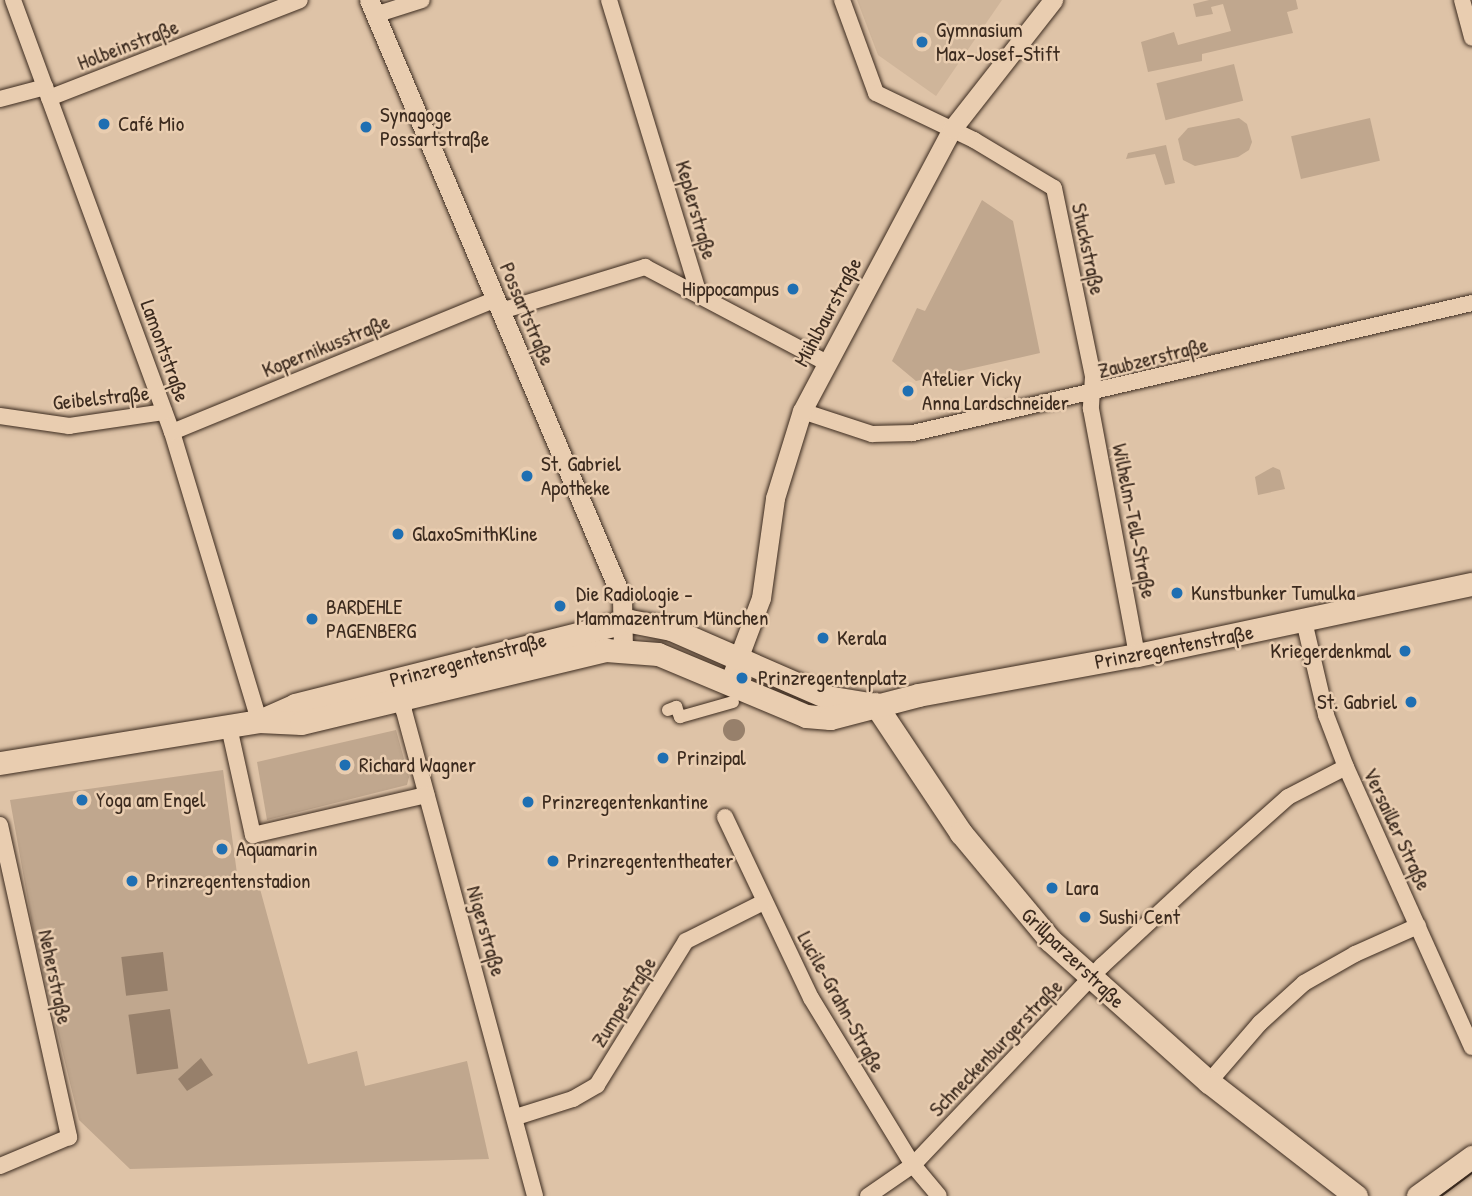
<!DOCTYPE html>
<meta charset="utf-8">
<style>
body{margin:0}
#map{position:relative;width:1472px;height:1196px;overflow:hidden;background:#dec3a7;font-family:"Patrick Hand",sans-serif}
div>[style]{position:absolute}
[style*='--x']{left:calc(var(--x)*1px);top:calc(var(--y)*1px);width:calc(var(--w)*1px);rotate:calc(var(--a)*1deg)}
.built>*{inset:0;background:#cfb59a}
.green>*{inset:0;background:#c0a78e;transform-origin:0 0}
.water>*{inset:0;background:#97806b;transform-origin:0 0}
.round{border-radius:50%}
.roads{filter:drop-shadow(0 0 2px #3b2a1e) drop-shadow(0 0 2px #3b2a1e)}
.pedestrian>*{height:12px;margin:-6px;padding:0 6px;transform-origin:6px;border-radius:6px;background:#e9cdb0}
.minor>*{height:16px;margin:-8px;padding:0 8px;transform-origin:8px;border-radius:8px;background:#e9cdb0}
.tertiary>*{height:19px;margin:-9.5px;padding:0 9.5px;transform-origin:9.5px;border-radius:9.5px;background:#e9cdb0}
.secondary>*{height:23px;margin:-11.5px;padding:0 11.5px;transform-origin:11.5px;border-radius:11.5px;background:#e9cdb0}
.tram>*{height:2px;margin:-1px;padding:0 1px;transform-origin:1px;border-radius:1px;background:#3b2a1e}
.dots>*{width:19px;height:19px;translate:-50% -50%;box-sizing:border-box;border:4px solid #e9cdb0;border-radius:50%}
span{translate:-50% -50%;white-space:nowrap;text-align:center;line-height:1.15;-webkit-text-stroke:5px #e9cdb0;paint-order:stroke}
.poi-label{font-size:21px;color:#3b2a1e}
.left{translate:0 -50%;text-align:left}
.right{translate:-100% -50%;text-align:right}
.street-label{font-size:21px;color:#3b2a1e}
</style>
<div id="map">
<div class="built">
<i style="clip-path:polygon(857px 0,1002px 0,936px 96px,878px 55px)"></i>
</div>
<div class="green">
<i style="clip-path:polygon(1209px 0,1296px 0,1298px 9px,1287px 12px,1293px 33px,1202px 54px,1202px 61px,1148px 72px,1141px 42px,1174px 32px,1178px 45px,1231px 31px,1223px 4px,1211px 7px,1213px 14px,1196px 17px,1193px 4px)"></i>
<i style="left:1234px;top:64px;width:38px;height:80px;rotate:76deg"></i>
<i style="clip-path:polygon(1239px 118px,1247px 124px,1252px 142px,1249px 150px,1238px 157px,1195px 166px,1183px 160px,1178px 139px,1188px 128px)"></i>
<i style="left:1370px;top:118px;width:44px;height:81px;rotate:77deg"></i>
<i style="clip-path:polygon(1166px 145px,1175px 183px,1165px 185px,1155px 154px,1126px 159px,1128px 153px)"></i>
<i style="clip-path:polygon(982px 200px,1013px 221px,1040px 353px,916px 381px,892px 361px,917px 308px,925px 311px)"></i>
<i style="clip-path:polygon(1273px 467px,1280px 470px,1285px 489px,1258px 495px,1255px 477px)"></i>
<i style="clip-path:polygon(396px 730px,409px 777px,407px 785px,267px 820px,257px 762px)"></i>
<i style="clip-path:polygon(223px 770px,238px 881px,257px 878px,308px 1064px,357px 1051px,365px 1086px,467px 1061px,489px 1159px,130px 1169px,79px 1120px,34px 935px,10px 800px)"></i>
</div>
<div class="water">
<i class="round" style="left:723px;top:719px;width:22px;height:22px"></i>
<i style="left:163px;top:952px;width:39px;height:42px;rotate:83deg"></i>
<i style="left:170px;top:1009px;width:60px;height:42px;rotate:82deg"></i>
<i style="clip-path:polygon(201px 1058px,213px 1075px,187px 1091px,178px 1079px)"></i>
</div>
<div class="roads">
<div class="pedestrian">
<i style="--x:668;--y:710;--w:9;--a:-21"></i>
<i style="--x:676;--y:707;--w:11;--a:68"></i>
<i style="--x:680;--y:717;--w:55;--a:-15.8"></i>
</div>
<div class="minor">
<i style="--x:13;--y:0;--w:460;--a:69.8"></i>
<i style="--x:172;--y:432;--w:302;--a:73.2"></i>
<i style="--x:609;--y:0;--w:305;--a:73"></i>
<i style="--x:842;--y:0;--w:99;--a:69.9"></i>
<i style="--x:876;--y:93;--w:109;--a:25.6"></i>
<i style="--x:974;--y:140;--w:93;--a:31"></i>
<i style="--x:1054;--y:188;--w:193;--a:78.3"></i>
<i style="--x:1093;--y:377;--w:32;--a:94"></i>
<i style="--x:1091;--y:409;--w:250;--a:79.4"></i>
<i style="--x:1462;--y:0;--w:39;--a:75"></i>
<i style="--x:375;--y:15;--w:49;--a:-17.7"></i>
<i style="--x:49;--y:98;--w:269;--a:-21.3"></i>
<i style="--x:0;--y:99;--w:47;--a:-14.9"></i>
<i style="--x:501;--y:311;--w:151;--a:-17"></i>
<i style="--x:645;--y:267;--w:206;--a:27.8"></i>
<i style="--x:802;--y:411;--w:74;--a:18.2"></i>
<i style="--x:872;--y:434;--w:41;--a:-1.4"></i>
<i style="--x:913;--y:433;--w:574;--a:-13.09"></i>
<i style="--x:0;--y:416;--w:70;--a:8.2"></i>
<i style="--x:69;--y:426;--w:96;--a:-8.4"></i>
<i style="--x:172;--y:432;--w:350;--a:-22.3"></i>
<i style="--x:1304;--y:621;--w:97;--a:76.8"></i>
<i style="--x:1326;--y:715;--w:56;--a:69"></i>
<i style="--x:1346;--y:767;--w:307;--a:65.8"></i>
<i style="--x:404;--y:690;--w:21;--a:90"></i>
<i style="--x:404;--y:711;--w:502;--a:74.88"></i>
<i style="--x:229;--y:727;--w:111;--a:77.5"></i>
<i style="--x:253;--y:835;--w:178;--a:-13"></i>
<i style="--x:725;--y:817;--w:200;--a:64.6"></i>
<i style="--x:811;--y:998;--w:196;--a:58.6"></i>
<i style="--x:913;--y:1165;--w:40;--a:50"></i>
<i style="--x:0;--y:825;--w:320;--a:77.5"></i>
<i style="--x:69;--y:1137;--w:75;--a:157.2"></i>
<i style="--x:1209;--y:1082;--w:78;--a:-49.2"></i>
<i style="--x:1260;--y:1023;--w:59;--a:-42.3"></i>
<i style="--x:1304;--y:983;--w:59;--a:-29.6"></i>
<i style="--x:1355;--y:954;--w:69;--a:-24"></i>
<i style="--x:516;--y:1117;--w:60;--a:-17.5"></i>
<i style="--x:573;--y:1099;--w:28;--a:-30"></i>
<i style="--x:597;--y:1085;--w:169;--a:-58.3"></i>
<i style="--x:686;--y:941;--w:87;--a:-26.6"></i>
<i style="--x:868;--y:1196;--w:55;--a:-34.6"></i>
<i style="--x:913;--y:1165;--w:276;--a:-46.5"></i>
<i style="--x:1103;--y:965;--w:129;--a:-42.8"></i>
<i style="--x:1198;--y:877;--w:120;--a:-41.6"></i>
<i style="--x:1288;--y:797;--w:65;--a:-27.3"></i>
</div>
<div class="tertiary">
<i style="--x:369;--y:0;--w:649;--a:67.07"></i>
<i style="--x:622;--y:598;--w:51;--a:88.9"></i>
<i style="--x:729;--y:683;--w:91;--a:-69.4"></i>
<i style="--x:761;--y:598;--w:101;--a:-82"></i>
<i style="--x:775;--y:498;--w:91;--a:-72.8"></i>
<i style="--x:802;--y:411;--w:319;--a:-62"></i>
<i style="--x:952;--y:129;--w:164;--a:-51.9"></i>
</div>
<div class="secondary">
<i style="--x:875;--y:704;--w:155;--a:56.3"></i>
<i style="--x:961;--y:833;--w:139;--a:50.2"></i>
<i style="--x:1050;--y:940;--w:213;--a:41.8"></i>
<i style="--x:1209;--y:1082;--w:186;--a:37.8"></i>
<i style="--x:264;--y:719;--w:34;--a:-24"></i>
<i style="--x:295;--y:705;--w:345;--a:-14.1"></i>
<i style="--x:630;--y:621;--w:42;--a:11"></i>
<i style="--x:671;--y:629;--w:170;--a:23.6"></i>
<i style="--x:827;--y:697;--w:43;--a:9.5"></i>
<i style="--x:0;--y:763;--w:262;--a:-9.2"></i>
<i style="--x:259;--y:721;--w:42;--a:2.7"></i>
<i style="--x:301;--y:723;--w:314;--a:-13.5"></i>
<i style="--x:606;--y:650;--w:52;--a:4.4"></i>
<i style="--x:658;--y:654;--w:160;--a:22.7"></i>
<i style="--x:806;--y:716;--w:24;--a:5"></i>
<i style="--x:830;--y:718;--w:91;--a:-14.6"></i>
<i style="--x:918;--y:695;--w:223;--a:-10.4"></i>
<i style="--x:1137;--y:655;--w:342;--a:-12"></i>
<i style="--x:1418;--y:1196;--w:67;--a:-35.8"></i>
</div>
</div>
<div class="tram">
<i style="--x:1441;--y:1196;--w:39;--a:-37"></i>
</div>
<div class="dots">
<i style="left:922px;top:42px;background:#1f6fb2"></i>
<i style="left:104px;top:124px;background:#1f6fb2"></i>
<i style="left:366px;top:127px;background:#1f6fb2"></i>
<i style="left:793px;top:289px;background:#1f6fb2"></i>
<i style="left:908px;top:391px;background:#1f6fb2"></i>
<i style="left:527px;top:476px;background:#1f6fb2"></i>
<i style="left:398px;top:534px;background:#1f6fb2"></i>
<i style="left:1177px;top:593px;background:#1f6fb2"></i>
<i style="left:560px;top:606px;background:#1f6fb2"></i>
<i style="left:312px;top:619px;background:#1f6fb2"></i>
<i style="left:823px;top:638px;background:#1f6fb2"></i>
<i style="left:1405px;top:651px;background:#1f6fb2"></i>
<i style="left:742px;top:678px;background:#1f6fb2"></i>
<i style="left:1411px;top:702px;background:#1f6fb2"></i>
<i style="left:663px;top:758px;background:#1f6fb2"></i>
<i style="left:345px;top:765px;background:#1f6fb2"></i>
<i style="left:82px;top:800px;background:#1f6fb2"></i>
<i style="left:528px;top:802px;background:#1f6fb2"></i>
<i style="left:222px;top:849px;background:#1f6fb2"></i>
<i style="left:553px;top:861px;background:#1f6fb2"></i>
<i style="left:132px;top:881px;background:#1f6fb2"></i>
<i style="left:1052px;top:888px;background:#1f6fb2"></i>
<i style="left:1085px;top:917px;background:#1f6fb2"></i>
</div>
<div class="poi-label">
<span class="left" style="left:936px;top:42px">Gymnasium<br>Max-Josef-Stift</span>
<span class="left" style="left:380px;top:127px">Synagoge<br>Possartstraße</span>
<span class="left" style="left:118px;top:124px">Café Mio</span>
<span class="right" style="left:779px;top:289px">Hippocampus</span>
<span class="left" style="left:922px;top:391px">Atelier Vicky<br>Anna Lardschneider</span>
<span class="left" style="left:541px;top:476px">St. Gabriel<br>Apotheke</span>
<span class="left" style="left:412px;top:534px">GlaxoSmithKline</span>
<span class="left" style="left:1191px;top:593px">Kunstbunker Tumulka</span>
<span class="left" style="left:576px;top:606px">Die Radiologie -<br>Mammazentrum München</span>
<span class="left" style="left:326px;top:619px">BARDEHLE<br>PAGENBERG</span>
<span class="left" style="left:837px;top:638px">Kerala</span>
<span class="right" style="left:1391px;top:651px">Kriegerdenkmal</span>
<span class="left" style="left:758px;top:678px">Prinzregentenplatz</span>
<span class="right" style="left:1397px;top:702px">St. Gabriel</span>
<span class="left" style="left:677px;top:758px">Prinzipal</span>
<span class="left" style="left:359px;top:765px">Richard Wagner</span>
<span class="left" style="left:96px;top:800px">Yoga am Engel</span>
<span class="left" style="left:542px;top:802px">Prinzregentenkantine</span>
<span class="left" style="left:236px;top:849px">Aquamarin</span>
<span class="left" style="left:567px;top:861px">Prinzregententheater</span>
<span class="left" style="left:146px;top:881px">Prinzregentenstadion</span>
<span class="left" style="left:1066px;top:888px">Lara</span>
<span class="left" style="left:1099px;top:917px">Sushi Cent</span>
</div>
<div class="street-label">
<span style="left:128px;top:45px;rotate:-21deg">Holbeinstraße</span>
<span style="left:696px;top:210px;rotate:74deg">Keplerstraße</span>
<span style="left:1088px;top:249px;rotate:78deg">Stuckstraße</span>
<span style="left:828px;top:312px;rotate:-62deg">Mühlbaurstraße</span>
<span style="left:527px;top:314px;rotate:67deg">Possartstraße</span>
<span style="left:326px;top:346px;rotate:-22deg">Kopernikusstraße</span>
<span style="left:165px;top:351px;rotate:70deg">Lamontstraße</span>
<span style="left:1153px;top:358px;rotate:-14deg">Zaubzerstraße</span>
<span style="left:101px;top:398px;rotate:-6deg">Geibelstraße</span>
<span style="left:1134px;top:521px;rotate:79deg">Wilhelm-Tell-Straße</span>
<span style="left:1174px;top:647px;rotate:-11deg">Prinzregentenstraße</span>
<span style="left:468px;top:660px;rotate:-15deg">Prinzregentenstraße</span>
<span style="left:1397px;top:829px;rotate:65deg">Versailler Straße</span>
<span style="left:486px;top:931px;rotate:74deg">Nigerstraße</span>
<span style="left:1073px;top:958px;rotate:44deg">Grillparzerstraße</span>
<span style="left:55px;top:977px;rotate:78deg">Neherstraße</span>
<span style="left:624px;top:1002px;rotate:-58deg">Zumpestraße</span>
<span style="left:841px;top:1002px;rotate:61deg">Lucile-Grahn-Straße</span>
<span style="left:996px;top:1048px;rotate:-46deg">Schneckenburgerstraße</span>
</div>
</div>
